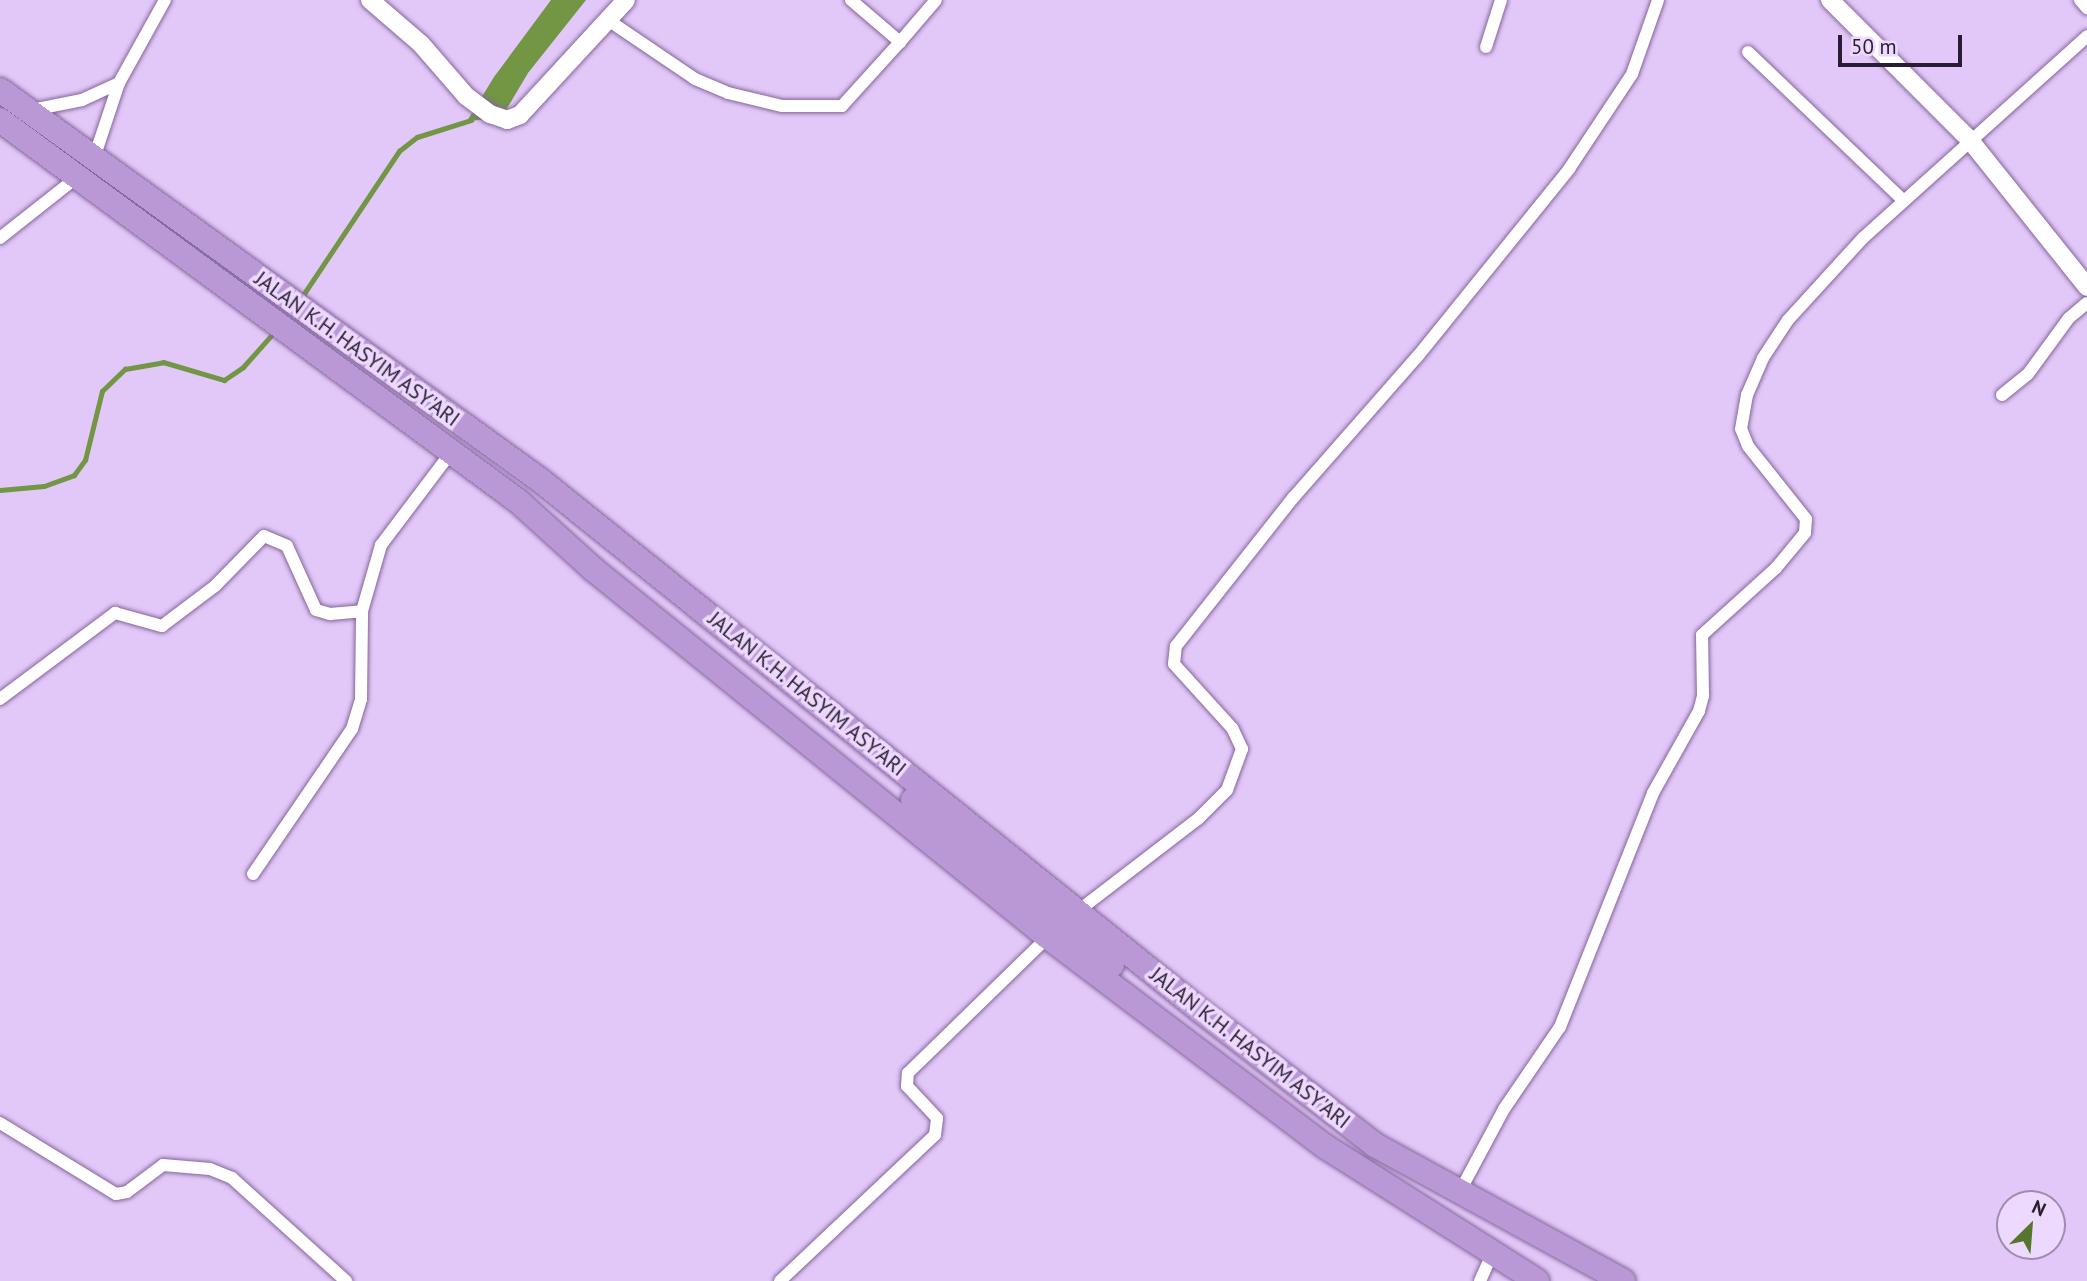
<!DOCTYPE html>
<style>
body{margin:0}
#map{position:relative;width:2087px;height:1281px;overflow:hidden;background:#e2c8f8;font-family:"PT Sans",sans-serif}
div>[style]{position:absolute}
[style*='--x']{left:calc(var(--x)*1px);top:calc(var(--y)*1px);width:calc(var(--w)*1px);rotate:calc(var(--a)*1deg)}
.water>*{inset:0;background:#729644}
.stream>*{height:5px;margin:-2.5px;padding:0 2.5px;transform-origin:2.5px;border-radius:2.5px;background:#729644}
.roads{filter:drop-shadow(0 0 2px #84669c) drop-shadow(0 0 2px #84669c)}
.street>*{height:12px;margin:-6px;padding:0 6px;transform-origin:6px;border-radius:6px;background:#fff}
.secondary>*{height:18px;margin:-9px;padding:0 9px;transform-origin:9px;border-radius:9px;background:#fff}
.highway>*{height:24px;margin:-12px;padding:0 12px;transform-origin:12px;border-radius:12px;background:#b998d5}
span{translate:-50% -50%;white-space:nowrap;text-align:center;line-height:1.15;-webkit-text-stroke:7px #ecd9fd;paint-order:stroke}
.street-label{font-size:21px;color:#291d33}
.north{position:absolute;left:1996px;top:1190px;width:70px;height:70px;box-sizing:border-box;background:#ecd9fd;border:2px solid #9e8eac;border-radius:50%;rotate:25deg;font-size:19px;font-weight:700;line-height:28px;text-align:center;color:#291d33}
.north::after{content:'';display:block;margin:auto;width:24px;height:32px;background:#57762d;clip-path:polygon(50% 0,100% 100%,50% 72%,0 100%)}
.scale{position:absolute;left:1838px;top:35px;width:124px;height:32px;box-sizing:border-box;border:4px solid #291d33;border-top:0;padding-left:9px;font-size:21px;line-height:24px;white-space:nowrap;color:#291d33;-webkit-text-stroke:5px #ecd9fd;paint-order:stroke}
</style>
<div id="map">
<div class="water">
<i style="clip-path:polygon(551px 0,586px 0,528px 73px,506px 110px,491px 119px,467px 121px,494px 77px)"></i>
</div>
<div class="stream">
<i style="--x:301;--y:298;--w:177;--a:-56.3"></i>
<i style="--x:399;--y:151;--w:23;--a:-38"></i>
<i style="--x:417;--y:137;--w:57;--a:-17.5"></i>
<i style="--x:0;--y:490;--w:44;--a:-5.2"></i>
<i style="--x:44;--y:486;--w:32;--a:-20"></i>
<i style="--x:74;--y:475;--w:19;--a:-54"></i>
<i style="--x:85;--y:460;--w:71;--a:-76.2"></i>
<i style="--x:102;--y:391;--w:32;--a:-44"></i>
<i style="--x:125;--y:369;--w:39;--a:-10"></i>
<i style="--x:163;--y:362;--w:64;--a:16.4"></i>
<i style="--x:224;--y:380;--w:23;--a:-34"></i>
<i style="--x:243;--y:367;--w:50;--a:-48.3"></i>
</div>
<div class="roads">
<div class="street">
<i style="--x:851;--y:0;--w:65;--a:40.6"></i>
<i style="--x:900;--y:42;--w:55;--a:-49.4"></i>
<i style="--x:2080;--y:0;--w:11;--a:49"></i>
<i style="--x:608;--y:20;--w:105;--a:34.1"></i>
<i style="--x:695;--y:79;--w:36;--a:23"></i>
<i style="--x:728;--y:93;--w:56;--a:13.5"></i>
<i style="--x:782;--y:106;--w:60;--a:0"></i>
<i style="--x:842;--y:106;--w:86;--a:-47.8"></i>
<i style="--x:1486;--y:47;--w:49;--a:-72.3"></i>
<i style="--x:1748;--y:52;--w:214;--a:43.7"></i>
<i style="--x:32;--y:110;--w:51;--a:-11.3"></i>
<i style="--x:82;--y:100;--w:41;--a:-24.7"></i>
<i style="--x:94;--y:158;--w:79;--a:-71.6"></i>
<i style="--x:119;--y:83;--w:95;--a:-61"></i>
<i style="--x:0;--y:238;--w:97;--a:-38.3"></i>
<i style="--x:2002;--y:395;--w:33;--a:-39"></i>
<i style="--x:2028;--y:374;--w:69;--a:-53.8"></i>
<i style="--x:2069;--y:318;--w:23;--a:-40"></i>
<i style="--x:0;--y:699;--w:144;--a:-36.8"></i>
<i style="--x:115;--y:613;--w:49;--a:15.5"></i>
<i style="--x:162;--y:626;--w:66;--a:-37"></i>
<i style="--x:215;--y:586;--w:70;--a:-45.6"></i>
<i style="--x:264;--y:536;--w:25;--a:23"></i>
<i style="--x:287;--y:546;--w:70;--a:65.6"></i>
<i style="--x:316;--y:610;--w:15;--a:16"></i>
<i style="--x:330;--y:614;--w:32;--a:-5"></i>
<i style="--x:362;--y:611;--w:69;--a:-73.9"></i>
<i style="--x:381;--y:545;--w:118;--a:-52.9"></i>
<i style="--x:253;--y:874;--w:176;--a:-55.7"></i>
<i style="--x:352;--y:729;--w:31;--a:-73"></i>
<i style="--x:361;--y:699;--w:88;--a:-89.3"></i>
<i style="--x:1078;--y:911;--w:151;--a:-37.5"></i>
<i style="--x:1198;--y:819;--w:41;--a:-45"></i>
<i style="--x:1227;--y:790;--w:44;--a:-69.9"></i>
<i style="--x:1242;--y:749;--w:23;--a:-115"></i>
<i style="--x:1232;--y:728;--w:86;--a:-132.2"></i>
<i style="--x:1174;--y:664;--w:18;--a:-84"></i>
<i style="--x:1176;--y:646;--w:189;--a:-51.7"></i>
<i style="--x:1293;--y:498;--w:188;--a:-48.7"></i>
<i style="--x:1417;--y:357;--w:242;--a:-51"></i>
<i style="--x:1569;--y:169;--w:114;--a:-56.4"></i>
<i style="--x:1632;--y:74;--w:78;--a:-70.6"></i>
<i style="--x:0;--y:1123;--w:136;--a:31.5"></i>
<i style="--x:116;--y:1194;--w:11;--a:-10"></i>
<i style="--x:127;--y:1192;--w:45;--a:-36.9"></i>
<i style="--x:163;--y:1165;--w:47;--a:4.9"></i>
<i style="--x:210;--y:1169;--w:24;--a:22"></i>
<i style="--x:232;--y:1178;--w:154;--a:42.1"></i>
<i style="--x:1459;--y:1193;--w:95;--a:-61.8"></i>
<i style="--x:1504;--y:1109;--w:99;--a:-55.7"></i>
<i style="--x:1560;--y:1027;--w:252;--a:-68.3"></i>
<i style="--x:1653;--y:793;--w:94;--a:-60.7"></i>
<i style="--x:1699;--y:711;--w:16;--a:-75"></i>
<i style="--x:1703;--y:696;--w:61;--a:-90.9"></i>
<i style="--x:1702;--y:635;--w:100;--a:-42.2"></i>
<i style="--x:1776;--y:568;--w:45;--a:-50.4"></i>
<i style="--x:1805;--y:533;--w:14;--a:-86"></i>
<i style="--x:1806;--y:519;--w:93;--a:-128.5"></i>
<i style="--x:1748;--y:446;--w:18;--a:-112"></i>
<i style="--x:1741;--y:429;--w:35;--a:-80"></i>
<i style="--x:1747;--y:395;--w:40;--a:-66.6"></i>
<i style="--x:1763;--y:358;--w:45;--a:-56.7"></i>
<i style="--x:1788;--y:320;--w:111;--a:-47.6"></i>
<i style="--x:1863;--y:238;--w:302;--a:-42"></i>
<i style="--x:780;--y:1281;--w:213;--a:-43.3"></i>
<i style="--x:935;--y:1135;--w:17;--a:-83"></i>
<i style="--x:937;--y:1118;--w:44;--a:-133.2"></i>
<i style="--x:907;--y:1086;--w:13;--a:-86"></i>
<i style="--x:908;--y:1073;--w:195;--a:-44.2"></i>
<i style="--x:1480;--y:1281;--w:27;--a:-66"></i>
</div>
<div class="secondary">
<i style="--x:370;--y:0;--w:67;--a:40.8"></i>
<i style="--x:421;--y:44;--w:69;--a:49.1"></i>
<i style="--x:466;--y:96;--w:30;--a:37"></i>
<i style="--x:490;--y:114;--w:18;--a:19"></i>
<i style="--x:507;--y:120;--w:14;--a:-21"></i>
<i style="--x:520;--y:115;--w:156;--a:-47.3"></i>
<i style="--x:1830;--y:0;--w:197;--a:45"></i>
<i style="--x:1969;--y:139;--w:189;--a:51.4"></i>
</div>
<div class="highway">
<i style="--x:0;--y:90;--w:666;--a:35.84"></i>
<i style="--x:540;--y:480;--w:848;--a:38.78"></i>
<i style="--x:1201;--y:1011;--w:220;--a:37.6"></i>
<i style="--x:1375;--y:1145;--w:283;--a:28.7"></i>
<i style="--x:0;--y:120;--w:643;--a:36.34"></i>
<i style="--x:518;--y:501;--w:101;--a:42.2"></i>
<i style="--x:593;--y:569;--w:585;--a:38.97"></i>
<i style="--x:1048;--y:937;--w:348;--a:37.1"></i>
<i style="--x:1326;--y:1147;--w:250;--a:32.4"></i>
<i style="--x:913;--y:800;--w:51;--a:43.4"></i>
<i style="--x:950;--y:835;--w:11;--a:131"></i>
<i style="--x:943;--y:843;--w:21;--a:-161"></i>
<i style="--x:991;--y:842;--w:20;--a:-162"></i>
<i style="--x:972;--y:836;--w:13;--a:117"></i>
<i style="--x:966;--y:848;--w:187;--a:38.7"></i>
</div>
</div>
<div class="street-label">
<span style="left:357px;top:349px;rotate:36deg">JALAN K.H. HASYIM ASY'ARI</span>
<span style="left:807px;top:694px;rotate:39deg">JALAN K.H. HASYIM ASY'ARI</span>
<span style="left:1250px;top:1048px;rotate:38deg">JALAN K.H. HASYIM ASY'ARI</span>
</div>
<div class="north">N</div>
<div class="scale">50 m</div>
</div>
